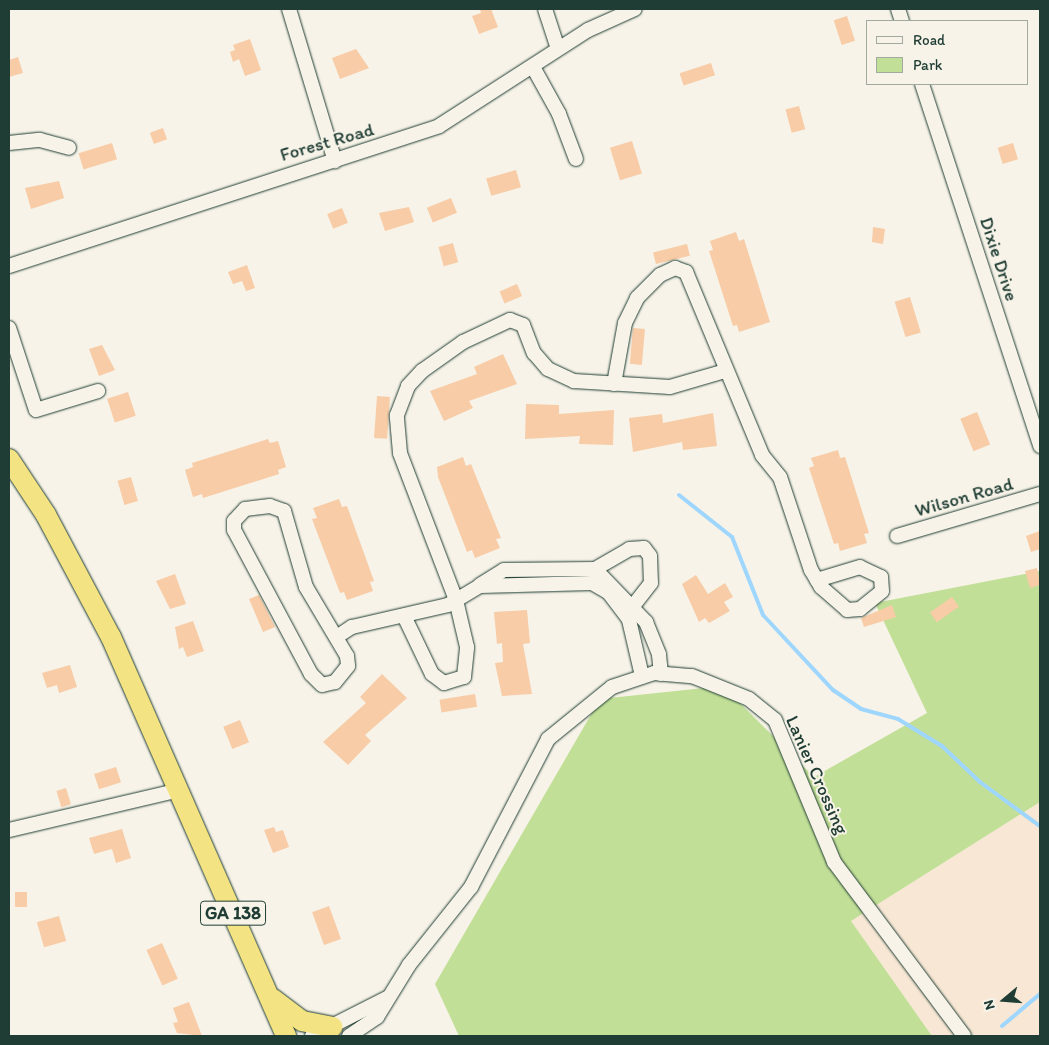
<!DOCTYPE html>
<style>
body{margin:0}
#map{position:relative;width:1049px;height:1045px;overflow:hidden;background:#f7f3e8;font-family:Itim,sans-serif}
div>[style]{position:absolute}
[style*='--x']{left:calc(var(--x)*1px);top:calc(var(--y)*1px);width:calc(var(--w)*1px);rotate:calc(var(--a)*1deg)}
.built>*{inset:0;background:#f7e7d4}
.green>*{inset:0;background:#c2df97}
.stream>*{height:4px;margin:-2px;padding:0 2px;transform-origin:2px;border-radius:2px;background:#9fd6fe}
.building>*{inset:0;background:#f7cca6;transform-origin:0 0}
.roads{filter:drop-shadow(0 0 1px #1f3d34) drop-shadow(0 0 1px #1f3d34)}
.minor>*{height:14px;margin:-7px;padding:0 7px;transform-origin:7px;border-radius:7px;background:#f7f3e8}
.highway>*{height:20px;margin:-10px;padding:0 10px;transform-origin:10px;border-radius:10px;background:#f4e382}
span{translate:-50% -50%;white-space:nowrap;text-align:center;line-height:1.15;-webkit-text-stroke:4px #f7f3e8;paint-order:stroke}
.shield-label span{padding:1px 4px;background:#f7f3e8;border:1px solid;border-radius:4px;-webkit-text-stroke-width:0}
.shield-label{font-size:18px;color:#1f3d34;font-weight:700}
.street-label{font-size:19px;color:#1f3d34}
.frame{position:absolute;inset:0;border:10px solid #1f3d34;pointer-events:none}
.legend{position:absolute;left:866px;top:20px;width:162px;height:65px;box-sizing:border-box;background:#f7f3e8;border:1px solid #a1aaa0;margin:0;padding:6px 9px;list-style:none;font-size:15px;color:#1f3d34}
.legend li{display:flex;align-items:center;gap:10px;height:25px}
.legend b{width:25px;border:1px solid #a1aaa0}
.north{position:absolute;left:979px;top:975px;width:50px;height:50px;-webkit-text-stroke:4px #f7f3e8;paint-order:stroke;rotate:252deg;font-size:14px;font-weight:700;line-height:20px;text-align:center;color:#1f3d34}
.north::after{content:'';display:block;margin:auto;width:18px;height:22px;background:#1f3d34;clip-path:polygon(50% 0,100% 100%,50% 72%,0 100%)}
</style>
<div id="map">
<div class="built">
<i style="clip-path:polygon(1040px 802px,1040px 1036px,932px 1036px,851px 921px)"></i>
</div>
<div class="green">
<i style="clip-path:polygon(1040px 571px,1040px 802px,851px 921px,932px 1036px,459px 1036px,435px 984px,600px 699px,723px 686px,814px 777px,927px 713px,875px 603px)"></i>
</div>
<div class="stream">
<i style="--x:679;--y:495;--w:68;--a:38.4"></i>
<i style="--x:732;--y:537;--w:84;--a:68.3"></i>
<i style="--x:763;--y:615;--w:103;--a:47"></i>
<i style="--x:833;--y:690;--w:34;--a:34"></i>
<i style="--x:861;--y:709;--w:38;--a:15"></i>
<i style="--x:898;--y:719;--w:52;--a:31.5"></i>
<i style="--x:942;--y:746;--w:52;--a:43.5"></i>
<i style="--x:980;--y:782;--w:74;--a:36.3"></i>
<i style="--x:1002;--y:1026;--w:50;--a:-40.1"></i>
</div>
<div class="building">
<i style="clip-path:polygon(480px 9px,491px 9px,498px 27px,479px 34px,472px 16px,481px 13px)"></i>
<i style="left:847px;top:16px;width:26px;height:14px;rotate:72deg"></i>
<i style="clip-path:polygon(250px 39px,261px 70px,245px 76px,239px 59px,233px 62px,230px 52px,235px 50px,233px 45px)"></i>
<i style="clip-path:polygon(356px 49px,369px 68px,340px 79px,332px 58px)"></i>
<i style="clip-path:polygon(18px 57px,23px 73px,9px 77px,9px 60px)"></i>
<i style="left:711px;top:63px;width:13px;height:33px;rotate:72deg"></i>
<i style="left:799px;top:106px;width:24px;height:14px;rotate:75deg"></i>
<i style="left:163px;top:128px;width:12px;height:14px;rotate:70deg"></i>
<i style="left:632px;top:141px;width:34px;height:23px;rotate:73deg"></i>
<i style="left:112px;top:143px;width:17px;height:35px;rotate:73deg"></i>
<i style="left:1013px;top:143px;width:17px;height:16px;rotate:73deg"></i>
<i style="left:516px;top:170px;width:18px;height:31px;rotate:74deg"></i>
<i style="clip-path:polygon(59px 181px,64px 198px,31px 209px,25px 188px)"></i>
<i style="left:451px;top:198px;width:16px;height:26px;rotate:68deg"></i>
<i style="clip-path:polygon(409px 207px,414px 222px,385px 231px,379px 213px)"></i>
<i style="left:342px;top:208px;width:16px;height:16px;rotate:68deg"></i>
<i style="clip-path:polygon(873px 227px,885px 229px,883px 244px,872px 242px)"></i>
<i style="clip-path:polygon(736px 232px,739px 241px,744px 239px,770px 322px,739px 332px,737px 325px,733px 326px,709px 251px,713px 250px,710px 241px)"></i>
<i style="left:453px;top:243px;width:20px;height:15px;rotate:75deg"></i>
<i style="left:687px;top:244px;width:12px;height:35px;rotate:76deg"></i>
<i style="clip-path:polygon(247px 265px,255px 288px,246px 291px,242px 281px,233px 284px,228px 272px)"></i>
<i style="left:517px;top:284px;width:13px;height:19px;rotate:67deg"></i>
<i style="left:910px;top:297px;width:37px;height:16px;rotate:73deg"></i>
<i style="left:633px;top:328px;width:12px;height:36px;rotate:5deg"></i>
<i style="clip-path:polygon(102px 345px,115px 370px,99px 376px,89px 349px)"></i>
<i style="clip-path:polygon(503px 354px,517px 384px,469px 401px,473px 408px,444px 421px,430px 391px,477px 374px,474px 367px)"></i>
<i style="left:128px;top:392px;width:25px;height:22px;rotate:72deg"></i>
<i style="left:377px;top:396px;width:13px;height:42px;rotate:4deg"></i>
<i style="clip-path:polygon(526px 404px,559px 405px,559px 414px,614px 410px,613px 445px,579px 444px,580px 436px,525px 439px)"></i>
<i style="left:977px;top:412px;width:35px;height:18px;rotate:68deg"></i>
<i style="clip-path:polygon(713px 413px,717px 446px,683px 450px,682px 442px,633px 452px,629px 418px,662px 414px,663px 423px)"></i>
<i style="clip-path:polygon(268px 439px,270px 443px,278px 441px,286px 467px,278px 470px,279px 474px,203px 498px,202px 494px,193px 497px,185px 470px,193px 467px,192px 463px)"></i>
<i style="clip-path:polygon(838px 450px,840px 458px,845px 457px,869px 533px,864px 534px,867px 543px,840px 551px,838px 543px,834px 544px,809px 468px,814px 466px,811px 458px)"></i>
<i style="clip-path:polygon(463px 457px,466px 466px,471px 464px,501px 538px,496px 539px,500px 548px,475px 558px,472px 550px,467px 552px,438px 477px,437px 467px)"></i>
<i style="left:131px;top:477px;width:25px;height:14px;rotate:74deg"></i>
<i style="clip-path:polygon(339px 499px,342px 507px,347px 506px,374px 581px,370px 582px,373px 591px,347px 600px,344px 592px,340px 593px,312px 519px,317px 518px,313px 508px)"></i>
<i style="clip-path:polygon(1040px 531px,1040px 549px,1031px 552px,1026px 536px)"></i>
<i style="clip-path:polygon(1037px 568px,1040px 585px,1030px 588px,1025px 571px)"></i>
<i style="clip-path:polygon(175px 574px,186px 604px,170px 609px,156px 581px)"></i>
<i style="clip-path:polygon(696px 575px,708px 594px,725px 583px,733px 597px,724px 602px,730px 611px,709px 623px,705px 618px,699px 622px,682px 584px)"></i>
<i style="clip-path:polygon(259px 595px,275px 627px,263px 632px,249px 599px)"></i>
<i style="left:952px;top:597px;width:12px;height:27px;rotate:55deg"></i>
<i style="clip-path:polygon(892px 605px,896px 617px,864px 627px,861px 618px)"></i>
<i style="clip-path:polygon(527px 610px,530px 643px,523px 644px,532px 694px,502px 696px,495px 663px,503px 662px,502px 643px,497px 644px,494px 612px)"></i>
<i style="clip-path:polygon(193px 621px,204px 651px,187px 657px,183px 647px,179px 649px,175px 627px)"></i>
<i style="clip-path:polygon(70px 665px,77px 687px,59px 693px,57px 685px,47px 688px,42px 673px)"></i>
<i style="clip-path:polygon(382px 674px,407px 698px,365px 735px,371px 741px,348px 765px,323px 742px,366px 703px,360px 697px)"></i>
<i style="left:475px;top:694px;width:13px;height:36px;rotate:81deg"></i>
<i style="left:240px;top:720px;width:24px;height:18px;rotate:68deg"></i>
<i style="left:116px;top:767px;width:16px;height:23px;rotate:72deg"></i>
<i style="left:66px;top:788px;width:17px;height:10px;rotate:73deg"></i>
<i style="clip-path:polygon(274px 827px,276px 832px,283px 830px,289px 847px,273px 853px,264px 830px)"></i>
<i style="clip-path:polygon(122px 829px,131px 858px,116px 863px,112px 849px,94px 854px,89px 838px)"></i>
<i style="left:15px;top:892px;width:12px;height:15px"></i>
<i style="left:329px;top:906px;width:35px;height:18px;rotate:70deg"></i>
<i style="left:59px;top:916px;width:26px;height:23px;rotate:74deg"></i>
<i style="left:162px;top:943px;width:39px;height:17px;rotate:66deg"></i>
<i style="clip-path:polygon(189px 1002px,202px 1036px,177px 1033px,173px 1023px,178px 1022px,173px 1008px)"></i>
</div>
<div class="roads">
<div class="minor">
<i style="--x:289;--y:9;--w:159;--a:73.2"></i>
<i style="--x:545;--y:9;--w:42;--a:72"></i>
<i style="--x:898;--y:9;--w:13;--a:72"></i>
<i style="--x:533;--y:67;--w:54;--a:61"></i>
<i style="--x:559;--y:114;--w:48;--a:69.3"></i>
<i style="--x:922;--y:84;--w:381;--a:71.9"></i>
<i style="--x:9;--y:143;--w:31;--a:-6"></i>
<i style="--x:40;--y:140;--w:30;--a:15"></i>
<i style="--x:9;--y:266;--w:452;--a:-18"></i>
<i style="--x:439;--y:126;--w:177;--a:-32.8"></i>
<i style="--x:588;--y:30;--w:51;--a:-24.1"></i>
<i style="--x:9;--y:328;--w:86;--a:71.8"></i>
<i style="--x:36;--y:410;--w:65;--a:-17"></i>
<i style="--x:614;--y:384;--w:62;--a:-79.8"></i>
<i style="--x:625;--y:323;--w:28;--a:-64"></i>
<i style="--x:637;--y:298;--w:33;--a:-45"></i>
<i style="--x:660;--y:275;--w:17;--a:-25"></i>
<i style="--x:675;--y:268;--w:12;--a:20"></i>
<i style="--x:686;--y:272;--w:198;--a:67.4"></i>
<i style="--x:762;--y:455;--w:28;--a:51"></i>
<i style="--x:780;--y:477;--w:98;--a:71.6"></i>
<i style="--x:811;--y:570;--w:12;--a:59"></i>
<i style="--x:817;--y:580;--w:8;--a:60"></i>
<i style="--x:821;--y:587;--w:35;--a:41"></i>
<i style="--x:847;--y:610;--w:13;--a:-4"></i>
<i style="--x:860;--y:609;--w:28;--a:-39"></i>
<i style="--x:882;--y:591;--w:14;--a:-94"></i>
<i style="--x:881;--y:577;--w:23;--a:-155"></i>
<i style="--x:860;--y:567;--w:45;--a:163.2"></i>
<i style="--x:270;--y:506;--w:15;--a:20"></i>
<i style="--x:284;--y:511;--w:79;--a:73.9"></i>
<i style="--x:306;--y:587;--w:80;--a:59.3"></i>
<i style="--x:347;--y:656;--w:10;--a:84"></i>
<i style="--x:348;--y:666;--w:21;--a:129"></i>
<i style="--x:335;--y:682;--w:13;--a:167"></i>
<i style="--x:322;--y:685;--w:16;--a:-135"></i>
<i style="--x:311;--y:674;--w:163;--a:-118.1"></i>
<i style="--x:234;--y:530;--w:9;--a:-90"></i>
<i style="--x:234;--y:521;--w:16;--a:-47"></i>
<i style="--x:245;--y:509;--w:25;--a:-7"></i>
<i style="--x:897;--y:536;--w:149;--a:-16.4"></i>
<i style="--x:595;--y:569;--w:39;--a:-30"></i>
<i style="--x:629;--y:549;--w:15;--a:-4"></i>
<i style="--x:644;--y:548;--w:10;--a:53"></i>
<i style="--x:650;--y:556;--w:27;--a:88"></i>
<i style="--x:651;--y:583;--w:29;--a:128"></i>
<i style="--x:480;--y:585;--w:28;--a:-32"></i>
<i style="--x:504;--y:570;--w:91;--a:-0.6"></i>
<i style="--x:595;--y:569;--w:74;--a:46.1"></i>
<i style="--x:646;--y:622;--w:35;--a:68"></i>
<i style="--x:659;--y:655;--w:19;--a:84"></i>
<i style="--x:405;--y:618;--w:62;--a:64.3"></i>
<i style="--x:432;--y:674;--w:15;--a:37"></i>
<i style="--x:444;--y:683;--w:21;--a:-17"></i>
<i style="--x:464;--y:677;--w:30;--a:-84"></i>
<i style="--x:467;--y:647;--w:48;--a:-103.2"></i>
<i style="--x:456;--y:600;--w:157;--a:-110.9"></i>
<i style="--x:400;--y:453;--w:38;--a:-95"></i>
<i style="--x:397;--y:415;--w:31;--a:-69"></i>
<i style="--x:408;--y:386;--w:21;--a:-47"></i>
<i style="--x:422;--y:371;--w:50;--a:-35.3"></i>
<i style="--x:463;--y:342;--w:52;--a:-25.1"></i>
<i style="--x:510;--y:320;--w:14;--a:21"></i>
<i style="--x:523;--y:325;--w:30;--a:69"></i>
<i style="--x:534;--y:353;--w:21;--a:49"></i>
<i style="--x:548;--y:369;--w:29;--a:25"></i>
<i style="--x:574;--y:381;--w:96;--a:3.6"></i>
<i style="--x:670;--y:387;--w:57;--a:-16.2"></i>
<i style="--x:338;--y:636;--w:17;--a:-33"></i>
<i style="--x:352;--y:627;--w:98;--a:-12.9"></i>
<i style="--x:448;--y:605;--w:37;--a:-31"></i>
<i style="--x:480;--y:586;--w:112;--a:-1.5"></i>
<i style="--x:592;--y:583;--w:20;--a:30"></i>
<i style="--x:609;--y:593;--w:34;--a:53"></i>
<i style="--x:629;--y:620;--w:57;--a:76.9"></i>
<i style="--x:9;--y:830;--w:176;--a:-13.2"></i>
<i style="--x:312;--y:1036;--w:84;--a:-26.9"></i>
<i style="--x:349;--y:1036;--w:34;--a:-34"></i>
<i style="--x:377;--y:1017;--w:61;--a:-58.4"></i>
<i style="--x:409;--y:965;--w:100;--a:-51.5"></i>
<i style="--x:471;--y:887;--w:167;--a:-62.5"></i>
<i style="--x:548;--y:739;--w:82;--a:-39.1"></i>
<i style="--x:612;--y:687;--w:44;--a:-18.4"></i>
<i style="--x:654;--y:673;--w:38;--a:5"></i>
<i style="--x:692;--y:676;--w:61;--a:22"></i>
<i style="--x:749;--y:699;--w:33;--a:39"></i>
<i style="--x:775;--y:720;--w:154;--a:67.4"></i>
<i style="--x:834;--y:862;--w:217;--a:53.2"></i>
</div>
<div class="highway">
<i style="--x:9;--y:459;--w:67;--a:56.5"></i>
<i style="--x:46;--y:515;--w:138;--a:62"></i>
<i style="--x:111;--y:637;--w:436;--a:66.3"></i>
<i style="--x:273;--y:999;--w:36;--a:37"></i>
<i style="--x:302;--y:1021;--w:31;--a:11"></i>
</div>
</div>
<div class="shield-label">
<span style="left:233px;top:913px">GA 138</span>
</div>
<div class="street-label">
<span style="left:327px;top:142px;rotate:-16deg">Forest Road</span>
<span style="left:999px;top:259px;rotate:72deg">Dixie Drive</span>
<span style="left:964px;top:497px;rotate:-16deg">Wilson Road</span>
<span style="left:817px;top:775px;rotate:66deg">Lanier Crossing</span>
</div>
<div class="frame"></div>
<ul class="legend">
<li><b style="height:6px;background:#f7f3e8"></b>Road</li>
<li><b style="height:14px;background:#c2df97"></b>Park</li>
</ul>
<div class="north">N</div>
</div>
